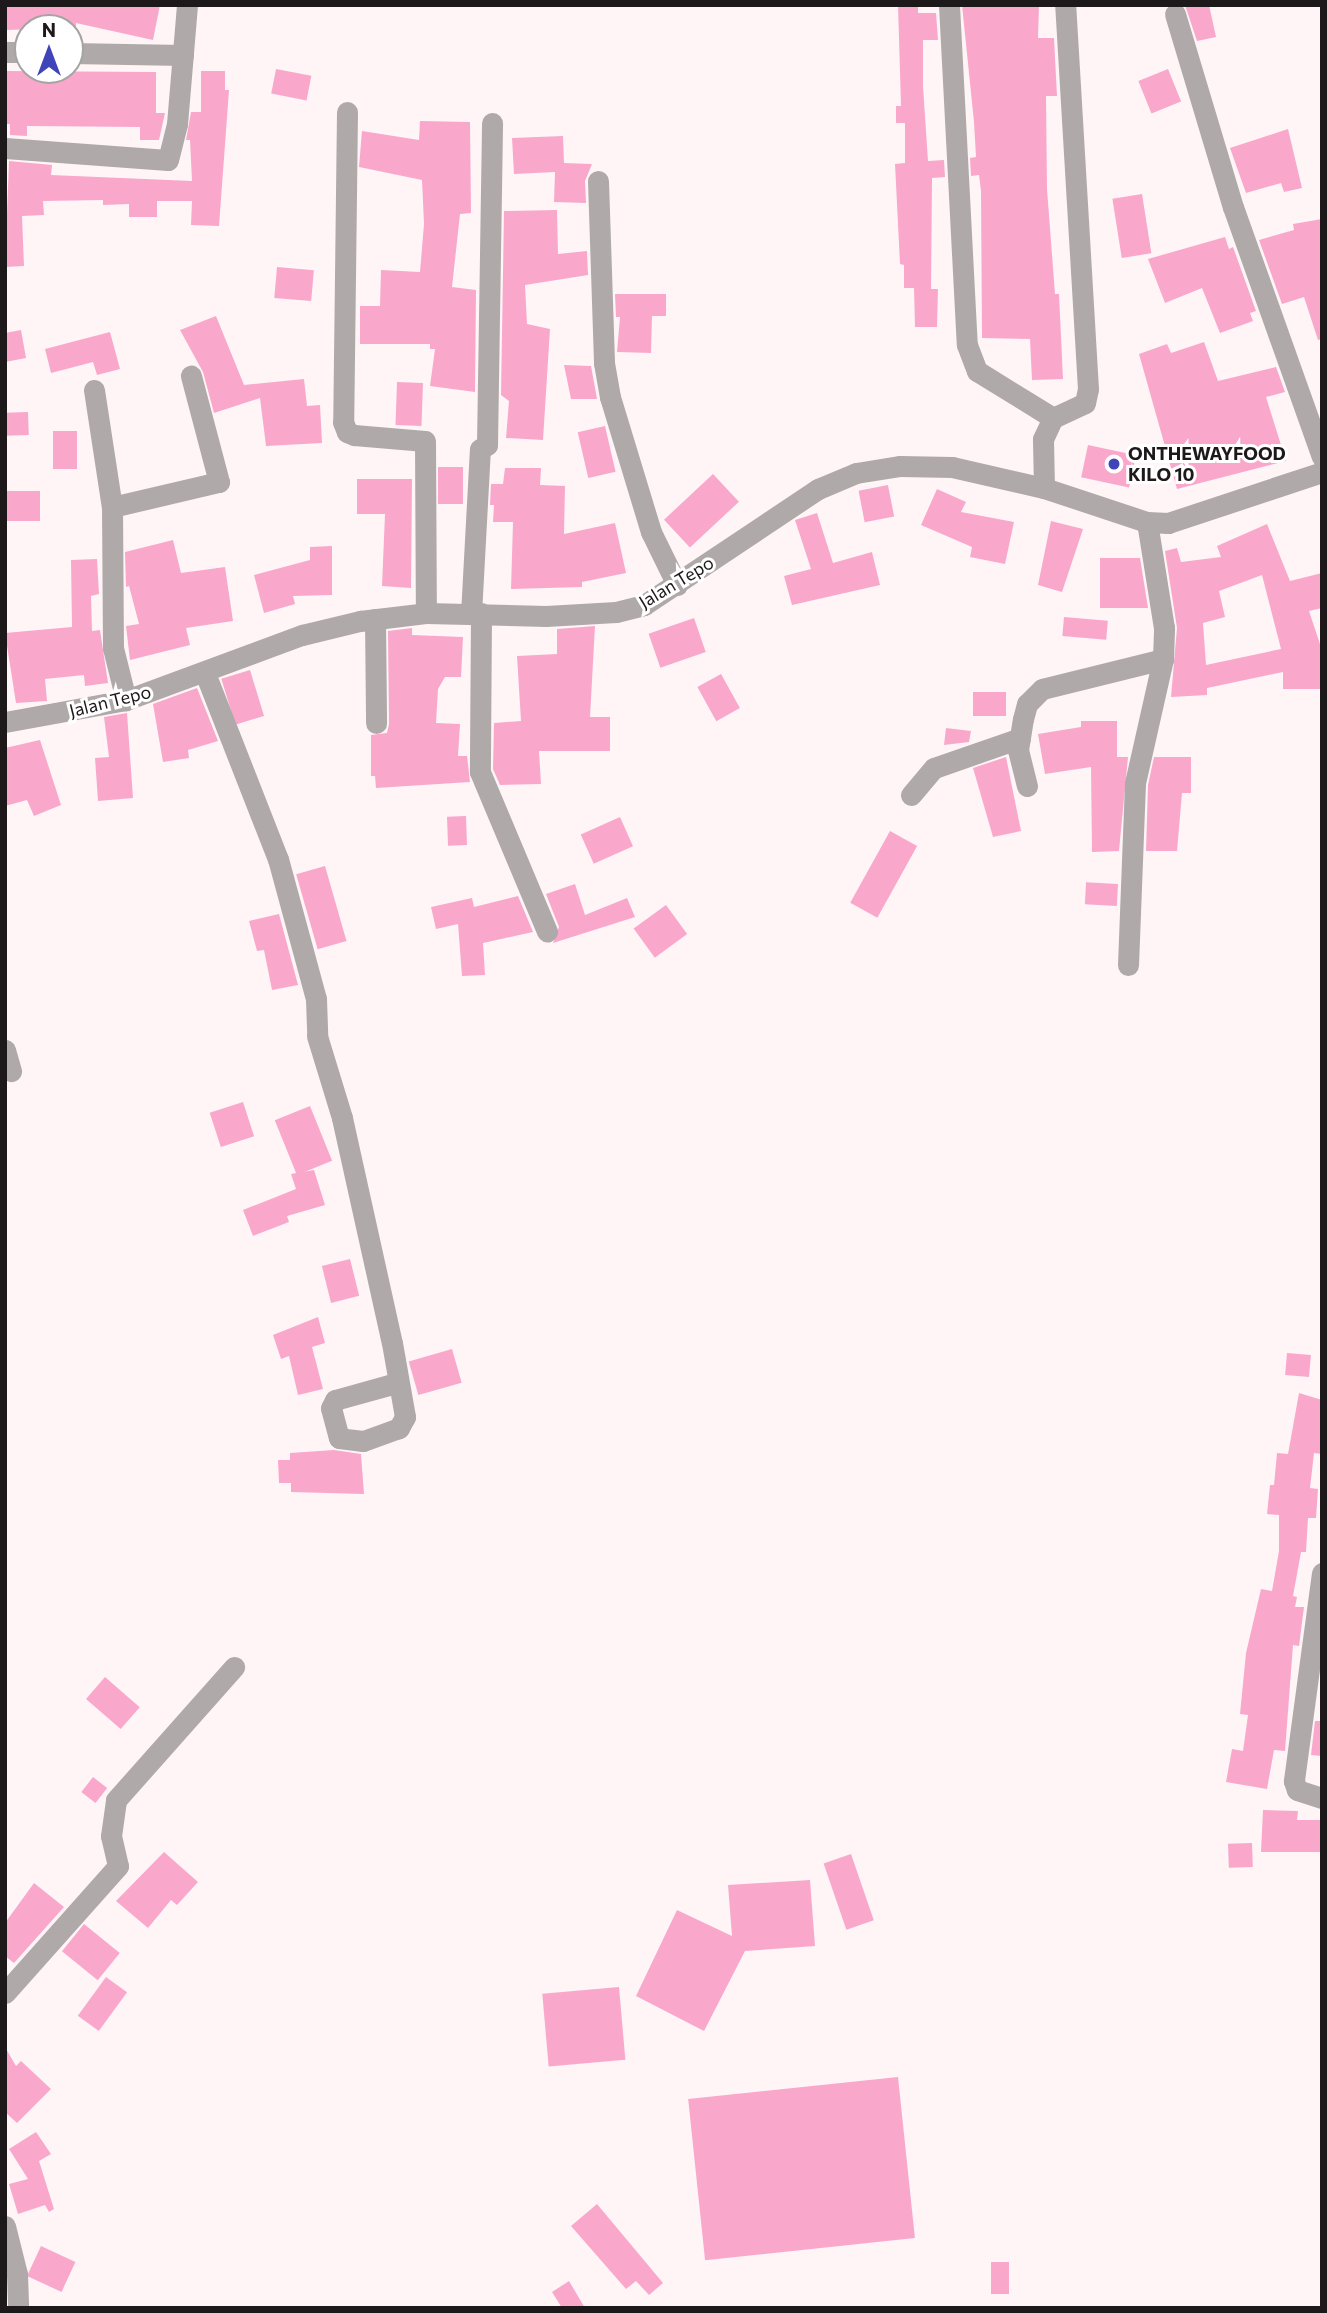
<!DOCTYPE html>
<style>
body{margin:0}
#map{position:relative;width:1327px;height:2313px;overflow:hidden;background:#fff5f6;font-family:Commissioner,sans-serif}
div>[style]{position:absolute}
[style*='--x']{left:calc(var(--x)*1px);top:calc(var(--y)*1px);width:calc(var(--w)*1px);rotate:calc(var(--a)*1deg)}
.building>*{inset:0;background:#f9a8cc;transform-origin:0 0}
.minor>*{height:21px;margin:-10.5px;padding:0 10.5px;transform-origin:10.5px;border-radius:10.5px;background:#afaaa9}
.dots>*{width:19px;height:19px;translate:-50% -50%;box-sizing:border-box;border:4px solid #fff;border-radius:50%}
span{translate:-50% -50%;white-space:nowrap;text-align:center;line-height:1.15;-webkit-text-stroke:6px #fff;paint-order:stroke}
.poi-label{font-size:18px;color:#1d1819;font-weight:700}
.left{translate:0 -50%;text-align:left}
.street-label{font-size:18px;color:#1d1819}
.frame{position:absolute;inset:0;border:7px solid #1d1819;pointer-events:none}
.north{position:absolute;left:14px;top:14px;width:70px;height:70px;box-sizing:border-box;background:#fff;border:2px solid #a5a3a3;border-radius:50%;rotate:0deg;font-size:19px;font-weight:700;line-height:28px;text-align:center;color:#1d1819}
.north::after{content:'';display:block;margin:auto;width:24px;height:32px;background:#3f44b9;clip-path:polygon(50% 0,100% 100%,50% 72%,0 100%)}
</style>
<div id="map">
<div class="building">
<i style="clip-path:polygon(5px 5px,160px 5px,153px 40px,76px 23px,76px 28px,5px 30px)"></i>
<i style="clip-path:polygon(898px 5px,918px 5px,918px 13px,936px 13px,938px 40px,923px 40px,923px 86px,928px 161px,944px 160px,945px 177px,932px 178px,931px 289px,938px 289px,937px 327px,915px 327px,914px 288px,904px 288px,904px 265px,900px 264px,895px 164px,905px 163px,905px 123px,896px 123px,896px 106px,901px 106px)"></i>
<i style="clip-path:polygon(962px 5px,1039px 5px,1038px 38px,1054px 38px,1057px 96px,1046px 96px,1047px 189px,1055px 294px,1059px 294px,1063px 379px,1032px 380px,1030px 339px,982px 338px,981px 191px,979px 175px,971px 176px,970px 158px,976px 157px,974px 122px)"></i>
<i style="clip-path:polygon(1185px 5px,1209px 5px,1216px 37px,1197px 41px)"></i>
<i style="left:276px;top:69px;width:36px;height:25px;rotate:11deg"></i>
<i style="left:1168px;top:69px;width:35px;height:32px;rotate:68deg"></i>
<i style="clip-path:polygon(5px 71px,156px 72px,156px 113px,165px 113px,159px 140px,140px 140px,140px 127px,27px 126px,27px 136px,10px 135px,10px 124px,5px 124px)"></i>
<i style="clip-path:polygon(201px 71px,225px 71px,225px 90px,229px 90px,219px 226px,191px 225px,192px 201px,157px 201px,157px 217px,129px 217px,129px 204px,103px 205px,103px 200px,43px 201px,44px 215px,22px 216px,24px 266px,5px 267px,9px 161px,52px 165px,51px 175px,192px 181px,190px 140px,186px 140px,191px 112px,201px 112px)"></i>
<i style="clip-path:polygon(420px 121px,470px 122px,471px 213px,460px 214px,452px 287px,476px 290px,475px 392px,430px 386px,435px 349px,430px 349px,430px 344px,360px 344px,360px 306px,380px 306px,381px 270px,420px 272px,424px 224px,422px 180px,359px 167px,362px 131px,419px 140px)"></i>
<i style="clip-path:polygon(1288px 129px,1302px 188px,1284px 192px,1281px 183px,1246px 193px,1230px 148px)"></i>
<i style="clip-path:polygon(563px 136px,564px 163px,592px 164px,585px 181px,586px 203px,554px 202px,555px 172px,514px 174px,512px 138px)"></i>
<i style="left:1142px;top:194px;width:60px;height:30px;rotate:81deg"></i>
<i style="clip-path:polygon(557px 210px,558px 254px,587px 251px,588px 275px,525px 285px,527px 324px,550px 329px,543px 440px,506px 438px,509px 401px,501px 395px,504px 211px)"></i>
<i style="clip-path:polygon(1322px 219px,1322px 339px,1318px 340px,1304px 297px,1282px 304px,1259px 240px,1294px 230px,1293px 224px)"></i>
<i style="clip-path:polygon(1225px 237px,1229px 249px,1233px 247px,1256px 311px,1250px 313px,1253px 321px,1220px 333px,1202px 288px,1165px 303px,1148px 259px)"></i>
<i style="left:277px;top:267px;width:37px;height:31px;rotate:5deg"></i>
<i style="clip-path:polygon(615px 294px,666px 294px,666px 316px,652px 316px,651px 353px,617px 352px,620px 317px,616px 317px)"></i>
<i style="clip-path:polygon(216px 316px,244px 385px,304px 379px,307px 406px,320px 405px,322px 443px,266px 446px,260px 398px,214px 413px,203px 372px,180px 330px)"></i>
<i style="clip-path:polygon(21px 330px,26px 358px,5px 362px,5px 333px)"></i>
<i style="clip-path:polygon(110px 332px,120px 369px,97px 375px,93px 362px,51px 373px,45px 349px)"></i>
<i style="clip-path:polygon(1204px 342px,1218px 381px,1276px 367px,1285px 392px,1266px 397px,1286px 461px,1177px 489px,1139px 354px,1167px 344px,1171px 353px)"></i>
<i style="clip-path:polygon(564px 365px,591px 366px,597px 399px,571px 399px)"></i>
<i style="left:397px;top:382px;width:26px;height:43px;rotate:2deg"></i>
<i style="left:28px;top:412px;width:23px;height:23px;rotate:88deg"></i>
<i style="left:605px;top:426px;width:47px;height:28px;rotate:77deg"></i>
<i style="left:53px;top:431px;width:24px;height:38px"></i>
<i style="left:1088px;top:445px;width:49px;height:33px;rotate:12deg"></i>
<i style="left:438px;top:467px;width:25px;height:37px"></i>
<i style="clip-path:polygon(505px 468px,541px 468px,540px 485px,565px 486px,564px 534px,615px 523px,626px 573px,582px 582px,582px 587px,511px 589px,513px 522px,493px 522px,494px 505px,490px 505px,491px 484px,503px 484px)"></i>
<i style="left:713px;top:474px;width:38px;height:67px;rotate:47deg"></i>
<i style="clip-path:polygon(357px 479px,412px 479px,411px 588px,382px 586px,385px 514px,357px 514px)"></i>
<i style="left:888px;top:485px;width:32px;height:30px;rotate:79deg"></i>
<i style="clip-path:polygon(937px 489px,966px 502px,961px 512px,1014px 522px,1005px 564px,970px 557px,972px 547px,921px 525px)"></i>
<i style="left:5px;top:491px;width:35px;height:30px"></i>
<i style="clip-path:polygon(817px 513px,833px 563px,872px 552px,880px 585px,792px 605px,784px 576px,811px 569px,795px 520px)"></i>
<i style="clip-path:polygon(1051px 521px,1083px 529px,1062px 592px,1038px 585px)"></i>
<i style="clip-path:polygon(evenodd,1267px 524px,1290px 581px,1322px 573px,1322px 608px,1309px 611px,1322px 650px,1322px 689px,1283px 689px,1283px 672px,1207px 688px,1207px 695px,1171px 697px,1177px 628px,1165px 551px,1177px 548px,1181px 562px,1221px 557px,1217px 546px,1267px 524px,1262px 575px,1281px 649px,1206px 665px,1203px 623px,1225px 617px,1219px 591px,1262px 575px)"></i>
<i style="clip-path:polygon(173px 540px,181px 573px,225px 567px,233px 621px,186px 628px,190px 645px,130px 660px,126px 626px,139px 624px,129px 586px,126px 587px,125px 552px)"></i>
<i style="clip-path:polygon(332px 546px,332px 595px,293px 596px,295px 604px,264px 613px,254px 575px,310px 560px,310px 547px)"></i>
<i style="clip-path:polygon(1100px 558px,1140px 558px,1148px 608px,1100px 608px)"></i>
<i style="clip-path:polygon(97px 559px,99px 594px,91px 596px,92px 631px,100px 630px,108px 683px,85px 686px,84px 675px,45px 679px,47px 701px,16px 703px,5px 633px,72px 627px,71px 560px)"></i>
<i style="left:1064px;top:617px;width:44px;height:19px;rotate:5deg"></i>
<i style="left:694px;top:618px;width:36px;height:48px;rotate:71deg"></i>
<i style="clip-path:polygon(595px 626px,590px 717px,610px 717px,610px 751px,539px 751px,541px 784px,500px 785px,493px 769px,494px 723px,521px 721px,517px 656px,557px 654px,557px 629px)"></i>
<i style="clip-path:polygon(412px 628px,412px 635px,463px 637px,461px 677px,445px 677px,438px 689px,436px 723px,460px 724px,458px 756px,467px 756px,470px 782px,376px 788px,375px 776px,371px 776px,371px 735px,387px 733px,389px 724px,388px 631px)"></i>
<i style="left:250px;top:670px;width:48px;height:30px;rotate:73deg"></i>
<i style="left:721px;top:674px;width:39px;height:27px;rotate:61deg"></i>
<i style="clip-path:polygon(197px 688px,218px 741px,188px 750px,189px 758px,163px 762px,153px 704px)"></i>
<i style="left:973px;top:692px;width:33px;height:24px"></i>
<i style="clip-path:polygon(127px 713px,133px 798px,98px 801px,95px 758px,109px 757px,104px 717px)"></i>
<i style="clip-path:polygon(1081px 721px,1117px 721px,1117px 757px,1128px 757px,1119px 851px,1092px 852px,1091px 767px,1045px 774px,1038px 734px,1081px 727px)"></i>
<i style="clip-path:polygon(946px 728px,971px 731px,969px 742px,944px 745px)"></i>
<i style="clip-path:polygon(40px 740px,61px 805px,34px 816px,27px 800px,5px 806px,5px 748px)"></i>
<i style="clip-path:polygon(1006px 757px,1021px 831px,993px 837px,973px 768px)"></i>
<i style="clip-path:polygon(1154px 757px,1191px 757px,1191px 793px,1182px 793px,1177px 851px,1146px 851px,1148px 785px)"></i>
<i style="left:466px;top:816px;width:29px;height:19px;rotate:88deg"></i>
<i style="left:620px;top:817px;width:32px;height:43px;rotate:66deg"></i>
<i style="left:890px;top:831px;width:31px;height:82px;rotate:29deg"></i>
<i style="left:325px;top:866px;width:78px;height:30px;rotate:74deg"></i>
<i style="clip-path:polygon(575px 884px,585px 915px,627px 898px,635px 917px,553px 943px,559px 927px,546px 894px)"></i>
<i style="left:1118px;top:884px;width:22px;height:32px;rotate:93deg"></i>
<i style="clip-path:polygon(518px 896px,533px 932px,483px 943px,485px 975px,462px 976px,458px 924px,436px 929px,431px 907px,472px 898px,474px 907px)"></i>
<i style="left:666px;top:905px;width:36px;height:40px;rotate:54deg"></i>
<i style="clip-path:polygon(279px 914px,298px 985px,272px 990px,264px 950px,257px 951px,249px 921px)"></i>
<i style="left:243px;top:1102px;width:36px;height:35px;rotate:72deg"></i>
<i style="left:310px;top:1106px;width:59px;height:38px;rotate:68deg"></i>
<i style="clip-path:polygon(314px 1170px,325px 1205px,287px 1216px,289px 1222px,253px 1236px,243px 1210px,296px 1189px,291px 1174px)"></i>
<i style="left:350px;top:1259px;width:38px;height:29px;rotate:76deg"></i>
<i style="clip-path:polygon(318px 1317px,325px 1343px,312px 1347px,323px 1389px,298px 1395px,289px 1356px,281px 1359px,273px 1335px)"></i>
<i style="left:452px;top:1349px;width:35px;height:45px;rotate:74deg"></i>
<i style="left:1287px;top:1353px;width:24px;height:22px;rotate:5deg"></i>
<i style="clip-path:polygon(1299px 1393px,1322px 1400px,1322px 1454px,1314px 1453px,1310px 1488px,1318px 1489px,1316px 1518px,1308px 1518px,1306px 1552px,1301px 1552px,1293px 1596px,1297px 1597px,1295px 1607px,1304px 1607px,1299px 1646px,1293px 1645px,1285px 1751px,1274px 1750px,1267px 1789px,1226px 1782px,1232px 1749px,1243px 1751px,1248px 1715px,1240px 1714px,1246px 1653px,1261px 1589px,1272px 1591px,1279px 1551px,1279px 1515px,1267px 1514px,1270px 1485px,1274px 1485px,1277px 1453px,1288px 1454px)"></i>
<i style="clip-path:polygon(334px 1450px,361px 1454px,364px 1494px,291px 1492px,291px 1483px,279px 1483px,278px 1460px,290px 1460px,290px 1453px)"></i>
<i style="left:105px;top:1677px;width:46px;height:29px;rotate:41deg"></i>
<i style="clip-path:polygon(1315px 1721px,1322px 1721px,1322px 1756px,1311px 1755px)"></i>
<i style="left:93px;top:1777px;width:18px;height:19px;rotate:38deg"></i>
<i style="clip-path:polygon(1263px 1810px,1298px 1811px,1297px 1820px,1322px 1820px,1322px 1852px,1261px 1852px)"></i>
<i style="left:1252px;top:1843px;width:24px;height:24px;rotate:88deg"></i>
<i style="clip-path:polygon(164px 1852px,198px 1882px,177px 1905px,171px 1900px,148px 1928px,116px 1901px)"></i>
<i style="left:851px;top:1854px;width:70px;height:29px;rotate:71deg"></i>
<i style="clip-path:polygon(810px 1880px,815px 1946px,745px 1951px,704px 2031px,636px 1996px,677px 1910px,732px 1936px,728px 1885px)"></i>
<i style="clip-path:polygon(34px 1883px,64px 1907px,14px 1963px,5px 1956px,5px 1923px)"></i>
<i style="left:84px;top:1924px;width:46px;height:35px;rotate:39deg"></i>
<i style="left:106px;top:1977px;width:26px;height:48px;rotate:36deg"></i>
<i style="left:619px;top:1987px;width:73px;height:77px;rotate:85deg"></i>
<i style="clip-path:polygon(5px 2047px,16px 2066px,21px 2061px,51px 2089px,17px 2123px,5px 2112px)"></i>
<i style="left:898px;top:2077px;width:162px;height:211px;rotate:84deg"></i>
<i style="clip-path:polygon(36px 2132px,51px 2154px,39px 2161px,54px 2209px,49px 2212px,45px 2205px,18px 2214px,9px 2184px,28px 2179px,9px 2149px)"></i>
<i style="clip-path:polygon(597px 2204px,663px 2283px,649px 2295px,636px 2281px,626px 2289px,571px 2226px)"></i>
<i style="left:41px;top:2246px;width:38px;height:33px;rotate:25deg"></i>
<i style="left:991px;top:2262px;width:18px;height:32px"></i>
<i style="clip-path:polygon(569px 2281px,585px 2308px,562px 2308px,552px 2292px)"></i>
</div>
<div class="minor">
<i style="--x:949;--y:5;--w:340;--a:87"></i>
<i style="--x:967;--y:345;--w:28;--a:69"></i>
<i style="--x:977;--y:371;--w:89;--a:31.7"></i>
<i style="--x:1053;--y:418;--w:35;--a:-25"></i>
<i style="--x:1085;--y:403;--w:14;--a:-78"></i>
<i style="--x:1088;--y:389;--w:385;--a:-93.4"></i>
<i style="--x:1175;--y:14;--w:202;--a:73.3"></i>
<i style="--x:1233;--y:207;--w:265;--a:70.4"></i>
<i style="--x:5;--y:52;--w:23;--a:0"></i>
<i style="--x:70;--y:53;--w:113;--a:1"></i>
<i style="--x:347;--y:112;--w:310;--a:90.7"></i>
<i style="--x:343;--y:422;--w:11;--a:68"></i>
<i style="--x:347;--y:432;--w:8;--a:23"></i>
<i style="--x:354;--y:435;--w:71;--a:4.8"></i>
<i style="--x:425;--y:441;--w:172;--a:89.7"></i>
<i style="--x:5;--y:148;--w:163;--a:4.2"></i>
<i style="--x:168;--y:160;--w:37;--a:-76"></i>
<i style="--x:177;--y:124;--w:119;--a:-85.2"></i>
<i style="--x:598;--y:181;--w:182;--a:88.1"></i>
<i style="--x:604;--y:363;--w:35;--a:80"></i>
<i style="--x:610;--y:397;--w:141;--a:73.1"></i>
<i style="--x:651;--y:532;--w:59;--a:63.9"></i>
<i style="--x:94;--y:390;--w:118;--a:81.3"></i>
<i style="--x:112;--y:507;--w:141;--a:89.6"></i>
<i style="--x:113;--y:648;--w:54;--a:76"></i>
<i style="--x:1044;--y:488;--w:49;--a:-91.2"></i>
<i style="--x:1043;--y:439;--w:23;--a:-65"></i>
<i style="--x:112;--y:507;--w:110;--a:-13.2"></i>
<i style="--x:219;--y:482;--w:110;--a:-104.8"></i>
<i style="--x:481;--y:613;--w:159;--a:90.4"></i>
<i style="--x:480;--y:772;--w:173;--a:67.2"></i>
<i style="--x:471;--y:614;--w:165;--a:-86.9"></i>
<i style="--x:480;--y:449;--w:8;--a:-30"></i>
<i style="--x:487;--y:445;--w:322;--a:-89.1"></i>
<i style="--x:375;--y:619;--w:104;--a:89.4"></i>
<i style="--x:205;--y:673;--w:200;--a:68.6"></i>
<i style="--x:278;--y:859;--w:145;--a:74.8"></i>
<i style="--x:316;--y:999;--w:37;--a:88"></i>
<i style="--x:317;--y:1036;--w:86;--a:73"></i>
<i style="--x:342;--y:1118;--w:230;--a:77.5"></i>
<i style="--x:392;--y:1343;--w:75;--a:80"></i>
<i style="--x:405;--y:1417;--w:13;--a:119"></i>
<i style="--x:399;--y:1428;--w:38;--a:160"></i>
<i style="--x:363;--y:1441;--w:24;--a:-173"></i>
<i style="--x:339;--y:1438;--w:31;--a:-105"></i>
<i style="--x:331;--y:1408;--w:9;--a:-63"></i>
<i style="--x:335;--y:1400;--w:63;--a:-15.6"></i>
<i style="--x:5;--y:722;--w:123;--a:-10.3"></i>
<i style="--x:126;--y:700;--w:188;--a:-20.3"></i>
<i style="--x:302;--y:635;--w:60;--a:-13.6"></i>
<i style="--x:360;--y:621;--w:66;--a:-6.9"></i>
<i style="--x:426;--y:613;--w:120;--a:1.4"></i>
<i style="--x:546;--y:616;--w:70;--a:-3.3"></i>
<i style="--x:616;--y:612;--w:29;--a:-14"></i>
<i style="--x:644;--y:605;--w:209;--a:-33.7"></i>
<i style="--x:818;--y:489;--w:41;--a:-22.8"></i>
<i style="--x:856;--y:473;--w:45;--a:-9"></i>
<i style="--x:900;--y:466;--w:52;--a:1.1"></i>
<i style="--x:952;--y:467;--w:94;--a:12.9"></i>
<i style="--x:1044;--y:488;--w:108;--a:18.3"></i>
<i style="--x:1147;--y:522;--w:21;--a:3"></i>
<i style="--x:1168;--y:523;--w:162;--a:-18.3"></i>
<i style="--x:1027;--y:786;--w:37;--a:-104"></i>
<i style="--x:1018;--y:750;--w:31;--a:-81"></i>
<i style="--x:1023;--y:719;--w:16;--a:-75"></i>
<i style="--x:1027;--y:704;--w:21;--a:-45"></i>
<i style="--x:1042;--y:689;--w:125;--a:-13.9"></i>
<i style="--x:911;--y:795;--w:35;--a:-50"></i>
<i style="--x:934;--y:768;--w:91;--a:-19.2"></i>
<i style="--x:1128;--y:965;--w:182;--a:-87.8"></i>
<i style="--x:1135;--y:783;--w:127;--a:-77.3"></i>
<i style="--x:1163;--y:659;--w:31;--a:-88"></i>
<i style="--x:1164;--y:628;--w:107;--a:-99.1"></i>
<i style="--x:5;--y:1050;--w:22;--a:74"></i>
<i style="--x:1322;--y:1573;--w:210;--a:97.7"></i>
<i style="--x:1294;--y:1781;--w:9;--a:72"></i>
<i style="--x:1297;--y:1790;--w:26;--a:18"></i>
<i style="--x:5;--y:1993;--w:170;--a:-48.3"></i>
<i style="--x:118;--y:1866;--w:31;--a:-103"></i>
<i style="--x:111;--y:1836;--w:36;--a:-82"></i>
<i style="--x:116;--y:1800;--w:178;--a:-48.4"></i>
<i style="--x:5;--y:2226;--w:49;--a:76"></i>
<i style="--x:17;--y:2274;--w:34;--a:88"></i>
</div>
<div class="dots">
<i style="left:1114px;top:464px;background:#3f44b9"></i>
</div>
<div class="poi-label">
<span class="left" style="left:1128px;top:464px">ONTHEWAYFOOD<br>KILO 10</span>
</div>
<div class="street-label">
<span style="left:676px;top:582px;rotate:-31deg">Jalan Tepo</span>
<span style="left:110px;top:701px;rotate:-14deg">Jalan Tepo</span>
</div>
<div class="frame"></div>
<div class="north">N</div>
</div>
